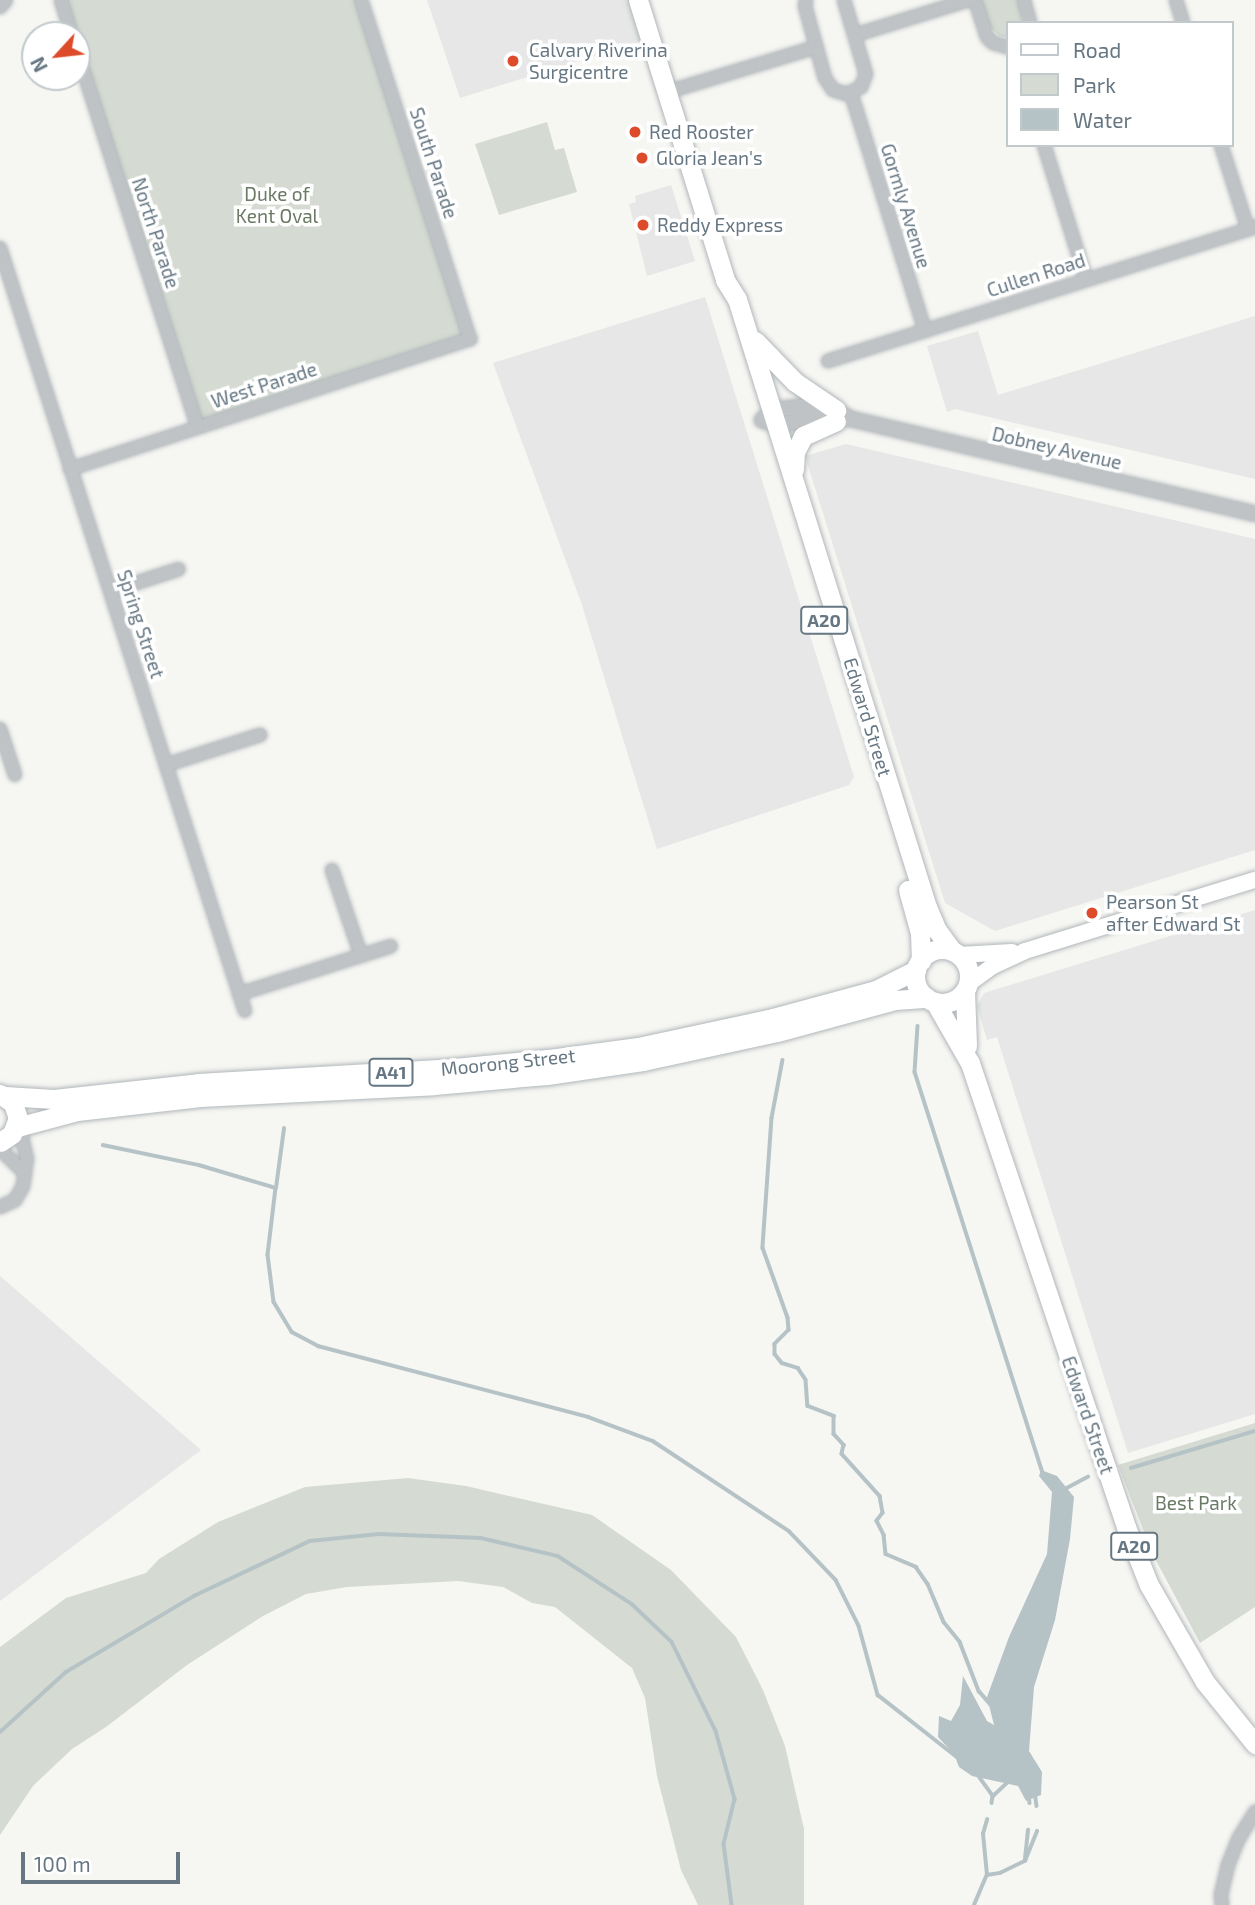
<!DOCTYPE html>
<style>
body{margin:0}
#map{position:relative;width:1255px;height:1905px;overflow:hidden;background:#f6f6f2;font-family:"Exo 2",sans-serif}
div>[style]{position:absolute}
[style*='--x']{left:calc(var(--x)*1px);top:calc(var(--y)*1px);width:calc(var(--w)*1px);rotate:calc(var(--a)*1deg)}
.built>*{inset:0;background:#e6e7e6}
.green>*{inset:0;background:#d5dbd2}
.water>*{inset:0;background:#b6c3c6}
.stream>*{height:3.5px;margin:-1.75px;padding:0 1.75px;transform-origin:1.75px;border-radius:1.75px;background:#b6c3c6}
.roads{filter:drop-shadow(0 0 2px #b1b7bb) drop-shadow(0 0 2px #b1b7bb)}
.minor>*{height:12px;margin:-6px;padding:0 6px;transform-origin:6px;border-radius:6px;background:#bfc3c6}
.tertiary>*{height:14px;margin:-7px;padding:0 7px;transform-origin:7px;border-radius:7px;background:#bfc3c6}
.secondary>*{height:16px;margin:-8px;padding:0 8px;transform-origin:8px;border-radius:8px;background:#fff}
.trunk>*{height:19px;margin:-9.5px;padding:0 9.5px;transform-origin:9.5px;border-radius:9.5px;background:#fff}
.trunk>.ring{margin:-9.5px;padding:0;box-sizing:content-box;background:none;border:19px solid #fff;border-radius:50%}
.dots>*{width:19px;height:19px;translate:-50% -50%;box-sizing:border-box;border:4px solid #fff;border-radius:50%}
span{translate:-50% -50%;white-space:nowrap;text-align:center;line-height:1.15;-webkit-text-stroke:7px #fff;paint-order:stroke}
.shield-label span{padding:2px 5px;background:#fff;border:2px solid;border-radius:5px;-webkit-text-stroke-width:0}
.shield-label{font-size:18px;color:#667783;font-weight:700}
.poi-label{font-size:19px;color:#667783}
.left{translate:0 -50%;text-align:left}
.street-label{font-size:19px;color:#667783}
.park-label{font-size:19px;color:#6a7a64}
.legend{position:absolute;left:1006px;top:21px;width:228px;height:126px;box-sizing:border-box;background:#fff;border:2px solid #c2c9cd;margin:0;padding:9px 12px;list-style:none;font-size:21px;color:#667783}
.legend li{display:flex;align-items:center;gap:14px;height:35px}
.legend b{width:35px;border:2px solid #c2c9cd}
.north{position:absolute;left:21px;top:21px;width:70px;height:70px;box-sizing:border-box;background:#fff;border:2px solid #c2c9cd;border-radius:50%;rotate:243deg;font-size:19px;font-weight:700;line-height:28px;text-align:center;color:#667783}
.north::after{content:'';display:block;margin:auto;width:24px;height:32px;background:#de4b2a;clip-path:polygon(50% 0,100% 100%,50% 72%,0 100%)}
.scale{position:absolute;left:21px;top:1852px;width:159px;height:32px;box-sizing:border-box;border:4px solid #667783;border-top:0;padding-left:9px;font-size:21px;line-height:24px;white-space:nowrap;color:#667783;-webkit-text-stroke:5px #fff;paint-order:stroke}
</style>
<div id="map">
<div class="built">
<i style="clip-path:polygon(427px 0,634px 0,645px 40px,460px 98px)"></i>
<i style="clip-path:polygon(671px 185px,695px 261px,647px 276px,629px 204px,636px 202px,635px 196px)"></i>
<i style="clip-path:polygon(705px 297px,854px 777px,849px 785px,657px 849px,581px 602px,493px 363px)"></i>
<i style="clip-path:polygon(1255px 316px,1255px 479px,955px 409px,947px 412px,927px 346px,978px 331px,998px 395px)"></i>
<i style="clip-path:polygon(846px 444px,1255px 539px,1255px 850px,995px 931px,945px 903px,805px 456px)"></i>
<i style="clip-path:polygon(1255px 910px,1255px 1414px,1128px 1453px,997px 1037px,987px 1040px,977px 1006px,984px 993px)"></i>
<i style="clip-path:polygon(0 1276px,201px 1450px,0 1601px)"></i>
</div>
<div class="green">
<i style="clip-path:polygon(61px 0,361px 0,470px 339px,198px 427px,77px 51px,77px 35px)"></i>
<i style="clip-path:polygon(980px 0,1019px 0,1022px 23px,1008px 23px,1008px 38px,999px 36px,989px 26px)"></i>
<i style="clip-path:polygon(547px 122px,555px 150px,564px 148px,577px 192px,499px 215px,475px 144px)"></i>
<i style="clip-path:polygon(1255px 1423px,1255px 1607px,1200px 1643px,1153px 1555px,1118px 1465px)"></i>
<i style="clip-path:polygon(408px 1478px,466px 1486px,592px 1515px,671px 1570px,736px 1637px,763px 1690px,785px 1746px,804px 1829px,804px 1905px,698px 1905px,681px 1870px,657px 1776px,645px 1698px,632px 1668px,555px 1607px,532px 1603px,503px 1587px,458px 1581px,347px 1587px,306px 1594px,263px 1616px,187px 1665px,106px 1727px,72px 1749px,33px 1786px,0 1835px,0 1647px,66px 1598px,146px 1573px,159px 1559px,218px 1522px,305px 1487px)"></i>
</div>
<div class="water">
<i style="clip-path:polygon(1041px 1470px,1057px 1476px,1074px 1497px,1070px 1539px,1055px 1620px,1034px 1687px,1029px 1751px,1042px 1772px,1041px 1795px,1026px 1801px,1018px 1786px,972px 1776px,959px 1767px,954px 1754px,938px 1737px,939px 1716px,951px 1721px,960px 1705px,963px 1676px,987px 1721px,994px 1725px,987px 1697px,1009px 1637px,1047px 1554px,1052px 1492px,1039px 1476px)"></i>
</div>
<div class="stream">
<i style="--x:918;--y:1026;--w:46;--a:93.7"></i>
<i style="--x:915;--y:1072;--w:421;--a:72.3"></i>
<i style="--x:783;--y:1060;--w:59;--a:100.7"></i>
<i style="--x:772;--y:1118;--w:130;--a:94"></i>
<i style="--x:763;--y:1248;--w:74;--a:70.3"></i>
<i style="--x:788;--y:1318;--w:12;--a:85"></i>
<i style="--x:789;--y:1330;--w:20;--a:135"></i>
<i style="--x:775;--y:1344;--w:10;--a:90"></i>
<i style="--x:775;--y:1354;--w:11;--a:52"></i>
<i style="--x:782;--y:1363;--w:17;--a:17"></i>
<i style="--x:798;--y:1368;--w:14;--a:56"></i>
<i style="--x:806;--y:1380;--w:26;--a:86"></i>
<i style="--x:808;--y:1406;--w:28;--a:21"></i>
<i style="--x:834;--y:1416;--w:18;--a:90"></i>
<i style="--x:834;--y:1434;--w:15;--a:48"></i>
<i style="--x:844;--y:1445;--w:9;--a:103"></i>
<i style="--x:842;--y:1454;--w:57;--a:47.9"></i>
<i style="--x:880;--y:1496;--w:17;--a:80"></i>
<i style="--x:883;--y:1513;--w:10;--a:127"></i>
<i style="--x:877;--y:1521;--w:16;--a:63"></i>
<i style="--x:884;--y:1535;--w:19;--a:84"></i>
<i style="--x:886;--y:1554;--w:33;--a:23"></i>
<i style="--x:916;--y:1567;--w:21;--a:55"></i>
<i style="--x:928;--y:1584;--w:41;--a:67.2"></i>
<i style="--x:944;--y:1622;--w:26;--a:51"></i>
<i style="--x:960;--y:1642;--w:53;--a:68.8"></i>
<i style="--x:979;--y:1691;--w:18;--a:49"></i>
<i style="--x:103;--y:1145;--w:98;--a:11.8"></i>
<i style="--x:199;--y:1165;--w:80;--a:16.6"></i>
<i style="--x:276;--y:1188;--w:67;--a:96.8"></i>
<i style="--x:268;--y:1255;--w:47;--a:82.7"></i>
<i style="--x:274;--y:1302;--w:35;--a:59"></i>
<i style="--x:292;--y:1332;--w:30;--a:28"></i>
<i style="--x:318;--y:1346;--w:279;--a:14.7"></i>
<i style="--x:588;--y:1417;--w:69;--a:20.3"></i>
<i style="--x:653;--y:1441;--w:163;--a:33.5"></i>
<i style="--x:789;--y:1531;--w:68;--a:46.2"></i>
<i style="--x:836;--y:1580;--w:51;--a:63.4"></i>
<i style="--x:859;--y:1626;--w:72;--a:74.6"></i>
<i style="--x:878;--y:1695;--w:100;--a:38.1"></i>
<i style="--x:276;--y:1188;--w:60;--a:-82.3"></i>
<i style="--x:1131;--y:1468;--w:129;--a:-16.6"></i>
<i style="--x:1065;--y:1489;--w:26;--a:-28"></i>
<i style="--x:0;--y:1732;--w:89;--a:-42.3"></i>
<i style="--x:66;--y:1672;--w:149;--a:-30.7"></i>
<i style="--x:194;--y:1596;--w:128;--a:-25.4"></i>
<i style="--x:310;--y:1541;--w:69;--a:-5.8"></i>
<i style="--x:379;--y:1534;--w:102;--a:2.2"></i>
<i style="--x:481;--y:1538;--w:79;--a:13.2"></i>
<i style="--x:558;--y:1556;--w:88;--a:33"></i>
<i style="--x:632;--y:1604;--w:55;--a:43.5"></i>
<i style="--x:672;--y:1642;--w:99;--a:63.7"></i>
<i style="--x:716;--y:1731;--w:71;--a:74.4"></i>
<i style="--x:735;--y:1799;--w:46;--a:103.7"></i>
<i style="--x:724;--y:1844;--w:62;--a:82.5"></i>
<i style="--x:978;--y:1775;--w:26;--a:54"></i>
<i style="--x:993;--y:1796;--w:7;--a:98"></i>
<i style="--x:1035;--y:1792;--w:14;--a:82"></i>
<i style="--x:1029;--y:1795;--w:8;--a:83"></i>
<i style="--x:993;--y:1796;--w:22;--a:-43"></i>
<i style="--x:1025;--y:1859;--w:29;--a:-84"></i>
<i style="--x:987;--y:1875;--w:13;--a:-9"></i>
<i style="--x:1000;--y:1873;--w:28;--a:-26"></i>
<i style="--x:1025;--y:1861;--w:32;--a:-68"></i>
<i style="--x:974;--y:1905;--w:33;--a:-67"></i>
<i style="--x:987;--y:1875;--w:41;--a:-95.6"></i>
<i style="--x:983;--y:1834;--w:15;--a:-74"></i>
</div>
<div class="roads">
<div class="minor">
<i style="--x:61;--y:0;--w:37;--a:73"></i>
<i style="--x:806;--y:0;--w:6;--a:99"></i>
<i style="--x:805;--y:6;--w:75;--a:74.5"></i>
<i style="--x:825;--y:78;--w:14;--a:56"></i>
<i style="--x:833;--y:90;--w:15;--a:16"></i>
<i style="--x:847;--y:94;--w:16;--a:-27"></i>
<i style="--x:861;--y:87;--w:14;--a:-69"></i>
<i style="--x:866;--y:74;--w:77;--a:-106.6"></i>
<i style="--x:975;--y:0;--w:39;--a:72"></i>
<i style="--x:987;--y:37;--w:8;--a:45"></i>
<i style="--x:993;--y:43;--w:16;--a:15"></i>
<i style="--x:1024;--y:0;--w:24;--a:75"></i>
<i style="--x:1176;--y:0;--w:24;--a:73"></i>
<i style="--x:0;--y:7;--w:9;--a:-49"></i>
<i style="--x:855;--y:35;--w:119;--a:-17.1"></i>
<i style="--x:77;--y:51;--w:395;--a:72.2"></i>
<i style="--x:667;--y:92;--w:156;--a:-16.8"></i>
<i style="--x:851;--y:93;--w:249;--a:72.7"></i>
<i style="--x:1044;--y:145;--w:140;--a:72.6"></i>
<i style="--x:1221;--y:145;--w:88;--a:72.2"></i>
<i style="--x:0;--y:248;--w:801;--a:72.2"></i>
<i style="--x:828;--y:361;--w:448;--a:-17.4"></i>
<i style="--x:70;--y:469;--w:421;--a:-18"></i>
<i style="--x:470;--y:339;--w:356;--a:-107.8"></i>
<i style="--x:111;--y:591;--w:71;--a:-17.9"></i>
<i style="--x:0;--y:729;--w:48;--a:71.9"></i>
<i style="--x:166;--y:765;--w:99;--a:-17.7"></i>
<i style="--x:332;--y:870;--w:90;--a:71.2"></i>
<i style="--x:239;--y:994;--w:159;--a:-17.5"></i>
<i style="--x:0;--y:1149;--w:35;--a:44"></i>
<i style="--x:0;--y:1207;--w:17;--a:-25"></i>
<i style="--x:15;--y:1200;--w:16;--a:-60"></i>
<i style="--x:23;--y:1186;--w:27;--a:-82"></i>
<i style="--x:27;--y:1159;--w:22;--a:-103"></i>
<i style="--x:22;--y:1138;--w:11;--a:-124"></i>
<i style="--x:1222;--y:1905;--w:10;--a:-96"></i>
<i style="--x:1221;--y:1895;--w:31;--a:-77"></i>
<i style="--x:1228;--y:1865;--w:29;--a:-68"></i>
<i style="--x:1239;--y:1838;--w:31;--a:-58"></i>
</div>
<div class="tertiary">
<i style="--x:851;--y:419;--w:35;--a:-178"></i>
<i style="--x:816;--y:418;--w:40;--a:170"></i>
<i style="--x:777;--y:425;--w:16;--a:-162"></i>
<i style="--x:762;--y:420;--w:14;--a:-45"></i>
<i style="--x:772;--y:410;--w:45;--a:-6.3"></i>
<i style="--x:817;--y:405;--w:20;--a:15"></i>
<i style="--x:836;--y:410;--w:17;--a:31"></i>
<i style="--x:851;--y:419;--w:415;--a:13.2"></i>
</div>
<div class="secondary">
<i style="--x:959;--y:955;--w:53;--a:-3.2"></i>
<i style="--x:968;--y:984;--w:31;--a:-36"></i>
<i style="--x:993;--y:966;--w:35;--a:-25"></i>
<i style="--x:1025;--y:951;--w:241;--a:-17.2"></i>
</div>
<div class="trunk">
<i style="--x:638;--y:0;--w:293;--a:72.7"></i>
<i style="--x:725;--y:280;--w:22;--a:58"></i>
<i style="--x:737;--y:299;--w:637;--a:72.65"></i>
<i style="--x:927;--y:907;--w:25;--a:67"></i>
<i style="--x:937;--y:930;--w:26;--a:54"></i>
<i style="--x:755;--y:341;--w:57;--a:45.7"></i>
<i style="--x:795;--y:382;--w:50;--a:34.3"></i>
<i style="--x:794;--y:469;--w:17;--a:-87"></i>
<i style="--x:795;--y:452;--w:18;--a:-63"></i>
<i style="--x:803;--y:436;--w:36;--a:-24"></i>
<i style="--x:908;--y:890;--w:45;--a:74.4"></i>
<i style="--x:920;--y:933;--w:28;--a:88"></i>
<i class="ring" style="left:915px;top:949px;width:35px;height:35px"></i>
<i style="--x:965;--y:991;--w:55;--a:87.9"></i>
<i style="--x:935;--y:1002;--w:70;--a:60.2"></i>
<i style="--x:970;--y:1063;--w:490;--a:71.4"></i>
<i style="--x:1126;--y:1527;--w:62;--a:68.4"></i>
<i style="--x:1149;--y:1585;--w:112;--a:60"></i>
<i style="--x:1205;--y:1682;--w:80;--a:51.1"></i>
<i style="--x:0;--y:1094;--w:16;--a:35"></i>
<i style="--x:13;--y:1103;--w:16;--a:72"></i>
<i style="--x:18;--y:1118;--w:17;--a:111"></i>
<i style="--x:12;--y:1134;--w:14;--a:146"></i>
<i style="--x:5;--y:1096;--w:49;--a:3.5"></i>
<i style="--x:54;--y:1099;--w:145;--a:-6.3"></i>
<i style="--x:198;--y:1083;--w:246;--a:-3.3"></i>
<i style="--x:444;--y:1069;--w:104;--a:-5.5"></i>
<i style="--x:548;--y:1059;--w:91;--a:-7.6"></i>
<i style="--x:638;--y:1047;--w:138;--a:-12.1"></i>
<i style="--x:773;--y:1018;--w:107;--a:-15.2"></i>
<i style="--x:876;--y:990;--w:45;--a:-26.6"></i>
<i style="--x:17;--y:1127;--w:62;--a:-14.9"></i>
<i style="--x:77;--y:1111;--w:124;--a:-6.5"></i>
<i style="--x:200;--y:1097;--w:234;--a:-2.9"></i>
<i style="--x:434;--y:1085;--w:113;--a:-5.1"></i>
<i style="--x:547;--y:1075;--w:97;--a:-8.3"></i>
<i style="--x:643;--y:1061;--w:137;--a:-12.2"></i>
<i style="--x:777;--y:1032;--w:122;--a:-15.2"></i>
<i style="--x:895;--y:1000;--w:32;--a:-4"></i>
</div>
</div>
<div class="dots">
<i style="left:513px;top:61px;background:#de4b2a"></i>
<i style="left:635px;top:132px;background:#de4b2a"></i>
<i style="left:642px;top:158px;background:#de4b2a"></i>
<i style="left:643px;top:225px;background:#de4b2a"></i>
<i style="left:1092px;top:913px;background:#de4b2a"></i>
</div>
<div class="shield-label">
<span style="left:824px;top:620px">A20</span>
<span style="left:391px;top:1072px">A41</span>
<span style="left:1134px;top:1546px">A20</span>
</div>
<div class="poi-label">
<span class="left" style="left:529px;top:61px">Calvary Riverina<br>Surgicentre</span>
<span class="left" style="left:649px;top:132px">Red Rooster</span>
<span class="left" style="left:656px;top:158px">Gloria Jean's</span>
<span class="left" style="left:657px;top:225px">Reddy Express</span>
<span class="left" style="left:1106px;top:913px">Pearson St<br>after Edward St</span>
</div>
<div class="street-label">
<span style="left:434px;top:163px;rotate:72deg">South Parade</span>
<span style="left:906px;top:206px;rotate:73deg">Gormly Avenue</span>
<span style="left:156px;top:233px;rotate:72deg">North Parade</span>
<span style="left:1036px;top:275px;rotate:-18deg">Cullen Road</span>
<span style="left:264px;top:385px;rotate:-18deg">West Parade</span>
<span style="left:1057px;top:448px;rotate:13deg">Dobney Avenue</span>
<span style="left:141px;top:624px;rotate:72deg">Spring Street</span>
<span style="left:868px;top:717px;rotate:73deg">Edward Street</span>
<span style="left:508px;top:1062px;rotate:-6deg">Moorong Street</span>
<span style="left:1088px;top:1415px;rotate:71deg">Edward Street</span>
</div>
<div class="park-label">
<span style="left:277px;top:205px">Duke of<br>Kent Oval</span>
<span style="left:1196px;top:1503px">Best Park</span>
</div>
<ul class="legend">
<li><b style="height:9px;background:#fff"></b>Road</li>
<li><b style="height:19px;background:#d5dbd2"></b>Park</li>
<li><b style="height:19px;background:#b6c3c6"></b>Water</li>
</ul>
<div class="north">N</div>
<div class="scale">100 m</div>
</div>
